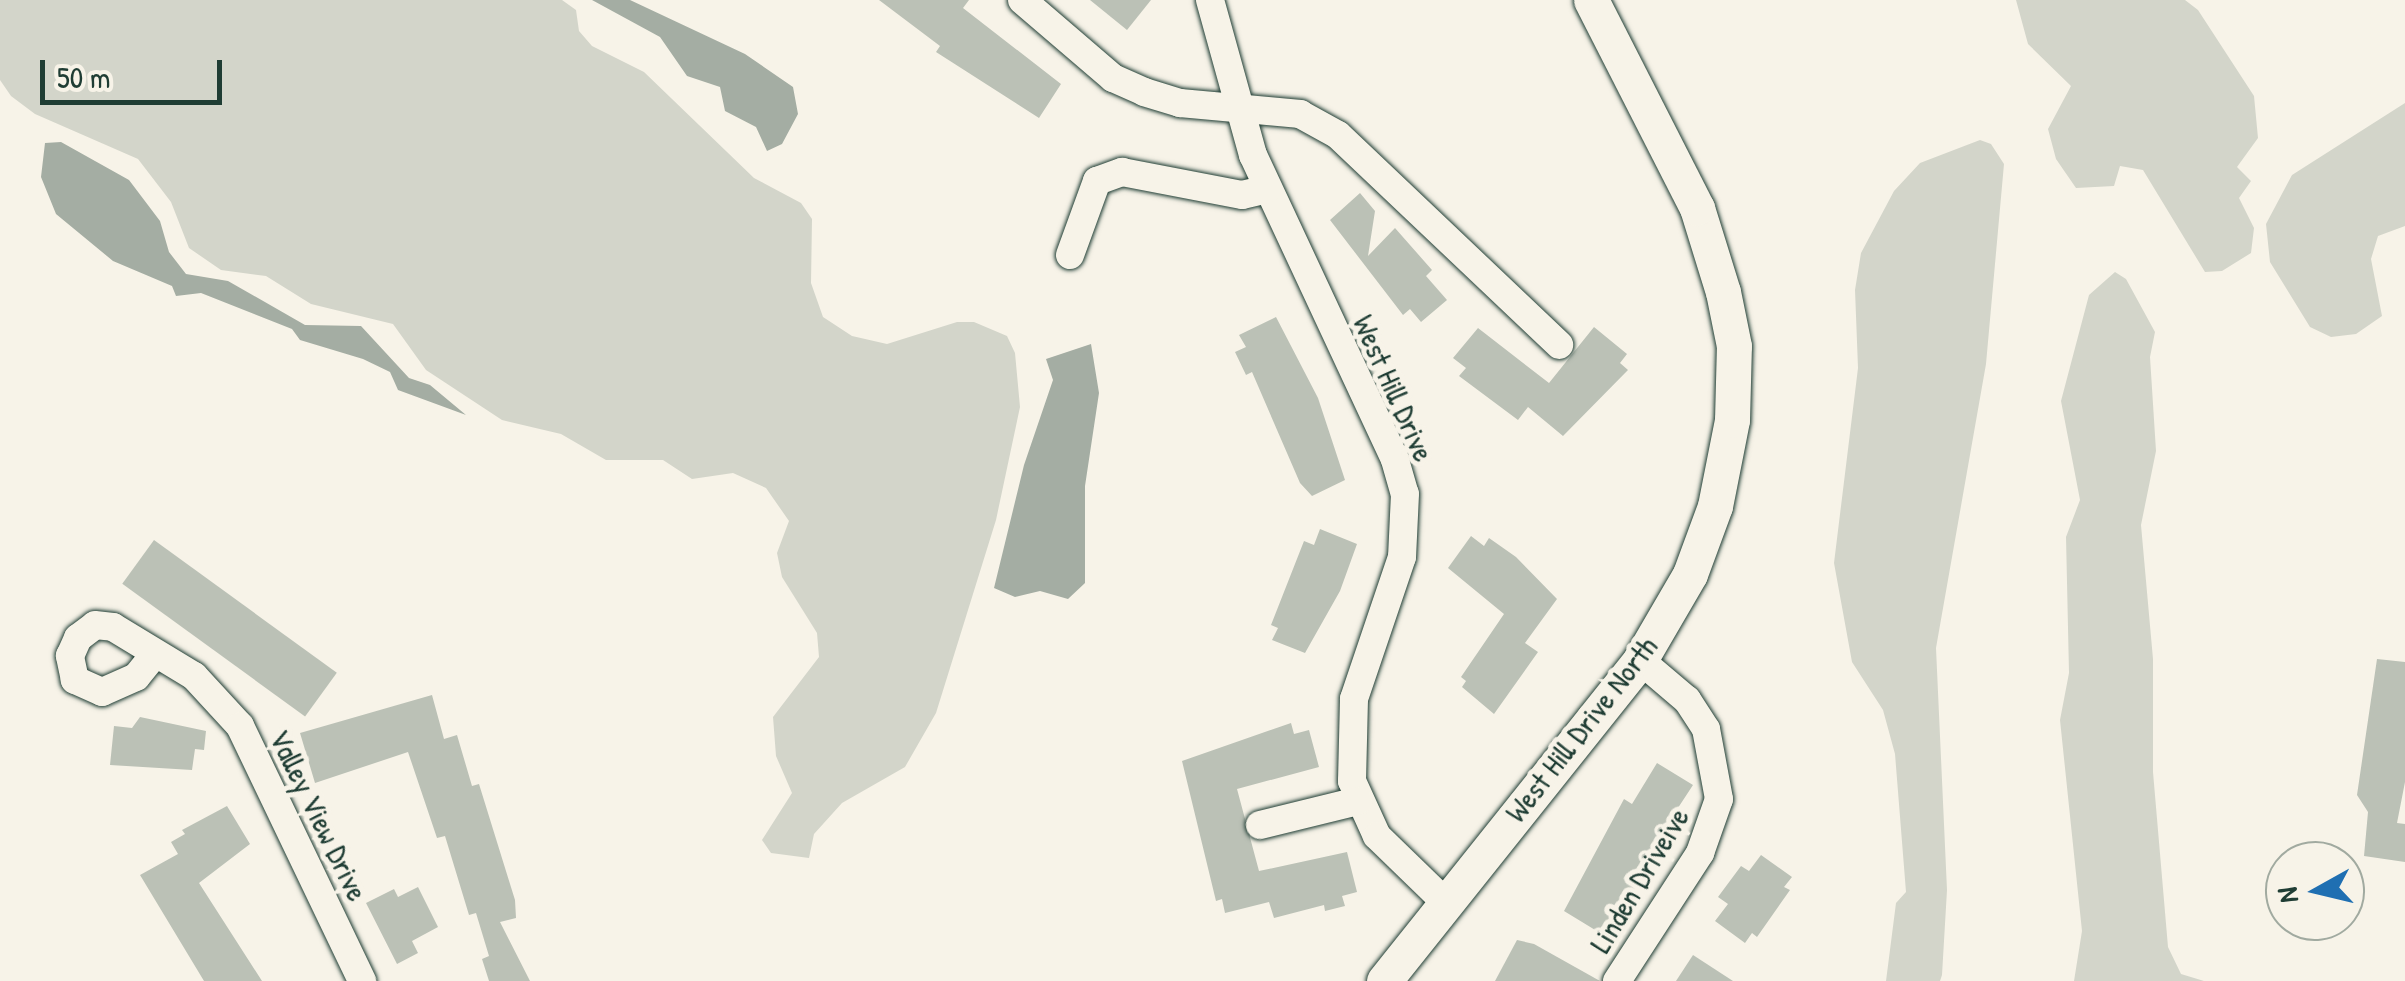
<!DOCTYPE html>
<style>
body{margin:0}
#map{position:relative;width:2405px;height:981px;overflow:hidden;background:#f7f3e8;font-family:"Patrick Hand",sans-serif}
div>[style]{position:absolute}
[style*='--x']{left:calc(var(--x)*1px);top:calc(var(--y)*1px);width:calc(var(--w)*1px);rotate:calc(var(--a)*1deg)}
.green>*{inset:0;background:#d3d5ca}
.water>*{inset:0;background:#a4ada3}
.building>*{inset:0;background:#bbc1b6;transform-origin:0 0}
.roads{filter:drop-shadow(0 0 2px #1f3d34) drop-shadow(0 0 2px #1f3d34)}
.minor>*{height:28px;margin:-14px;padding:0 14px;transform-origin:14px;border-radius:14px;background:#f7f3e8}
.tertiary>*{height:35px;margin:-17.5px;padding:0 17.5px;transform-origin:17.5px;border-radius:17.5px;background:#f7f3e8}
span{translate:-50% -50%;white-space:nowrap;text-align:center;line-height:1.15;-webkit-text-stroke:10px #f7f3e8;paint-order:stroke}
.street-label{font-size:30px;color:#1f3d34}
.north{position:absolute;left:2265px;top:841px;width:100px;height:100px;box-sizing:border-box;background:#f7f3e8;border:2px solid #a1aaa0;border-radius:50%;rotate:262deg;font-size:28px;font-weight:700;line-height:40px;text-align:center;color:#1f3d34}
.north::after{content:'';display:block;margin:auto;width:35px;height:45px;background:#1f6fb2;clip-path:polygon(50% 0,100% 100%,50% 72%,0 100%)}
.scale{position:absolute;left:40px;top:60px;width:182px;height:45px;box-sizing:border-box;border:5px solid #1f3d34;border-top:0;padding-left:12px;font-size:30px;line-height:35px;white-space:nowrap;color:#1f3d34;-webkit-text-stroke:8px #f7f3e8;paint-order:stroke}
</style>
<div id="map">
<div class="green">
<i style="clip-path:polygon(0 0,562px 0,576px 10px,579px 31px,592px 46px,644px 72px,754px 178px,801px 203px,812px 219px,811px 283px,823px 317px,852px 336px,887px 344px,957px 322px,974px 322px,1007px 336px,1015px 353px,1020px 407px,996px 520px,936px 713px,905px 767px,842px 803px,814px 834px,809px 858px,771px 853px,762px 840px,792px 793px,776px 756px,773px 717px,819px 657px,817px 633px,782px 577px,777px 553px,789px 521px,766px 488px,733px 473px,692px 479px,663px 460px,606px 460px,561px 434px,502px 420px,426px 370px,393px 324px,311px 304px,266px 276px,221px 270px,189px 248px,171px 202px,138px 159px,35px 114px,11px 96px,0 80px)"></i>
<i style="clip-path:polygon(2016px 0,2185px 0,2198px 10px,2254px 96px,2258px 138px,2237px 167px,2251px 181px,2239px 198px,2254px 228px,2251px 253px,2222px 271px,2205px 272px,2143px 170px,2120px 166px,2114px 186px,2076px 188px,2056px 159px,2048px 129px,2071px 86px,2028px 44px)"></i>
<i style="clip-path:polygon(2405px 103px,2405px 226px,2378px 236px,2371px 259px,2382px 316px,2356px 334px,2331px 337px,2310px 327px,2270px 262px,2266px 224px,2292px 175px)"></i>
<i style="clip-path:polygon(1980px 140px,1991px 144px,2004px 164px,1986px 364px,1936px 648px,1947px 890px,1942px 975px,1940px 981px,1886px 981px,1896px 903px,1906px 892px,1895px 754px,1883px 710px,1852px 662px,1834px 563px,1858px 368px,1855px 290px,1861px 253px,1894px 191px,1920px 163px)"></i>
<i style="clip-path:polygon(2115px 272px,2126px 279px,2155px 332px,2150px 357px,2156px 451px,2141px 525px,2153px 659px,2153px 772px,2168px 947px,2181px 974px,2204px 981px,2074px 981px,2082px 931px,2060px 720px,2069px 673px,2066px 537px,2080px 500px,2061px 401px,2089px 295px)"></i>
</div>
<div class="water">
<i style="clip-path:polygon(592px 0,630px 0,745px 54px,793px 87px,798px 114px,782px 144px,767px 151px,756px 127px,725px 111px,720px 87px,687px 76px,660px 37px)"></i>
<i style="clip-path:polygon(61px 142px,129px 180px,160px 221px,169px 252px,186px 274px,228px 281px,305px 325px,361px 326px,409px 378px,430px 385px,466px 415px,398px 390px,390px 372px,363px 359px,300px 340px,292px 329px,201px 293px,176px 296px,172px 286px,113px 261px,56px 214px,41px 177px,45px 143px)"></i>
<i style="clip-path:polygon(1091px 344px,1099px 393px,1085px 486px,1085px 583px,1068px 599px,1040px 591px,1015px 597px,994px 588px,1024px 465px,1053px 380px,1046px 359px)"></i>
</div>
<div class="building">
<i style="clip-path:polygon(879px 0,969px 0,963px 8px,1061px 84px,1039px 118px,936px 52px,940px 46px)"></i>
<i style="clip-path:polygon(1090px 0,1151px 0,1127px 30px)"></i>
<i style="clip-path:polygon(1360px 193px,1375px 211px,1368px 256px,1395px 228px,1432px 270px,1426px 276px,1447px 300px,1421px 322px,1410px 309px,1403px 315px,1330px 220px)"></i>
<i style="clip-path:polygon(1276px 317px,1318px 398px,1345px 480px,1312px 496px,1300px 483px,1252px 372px,1246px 375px,1235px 352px,1246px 347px,1239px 335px)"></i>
<i style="clip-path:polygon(1594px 327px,1627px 354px,1620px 363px,1628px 370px,1563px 436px,1528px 407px,1518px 420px,1459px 376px,1466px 368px,1453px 358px,1478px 328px,1549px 383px)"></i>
<i style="clip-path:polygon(1320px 529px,1357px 544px,1340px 591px,1305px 653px,1272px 640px,1278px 628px,1271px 625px,1304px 541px,1314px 545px)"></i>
<i style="clip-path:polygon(1471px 536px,1484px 546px,1489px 538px,1516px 557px,1557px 599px,1525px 643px,1538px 652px,1494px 714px,1462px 687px,1466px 681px,1461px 677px,1504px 614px,1448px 568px)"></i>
<i style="left:154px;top:540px;width:226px;height:54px;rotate:36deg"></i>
<i style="clip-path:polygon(2377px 659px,2405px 662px,2405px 782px,2397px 823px,2405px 824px,2405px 862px,2364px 856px,2368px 812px,2357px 795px)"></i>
<i style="clip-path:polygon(432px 695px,444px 739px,457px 735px,472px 786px,479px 784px,515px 900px,516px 918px,500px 922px,530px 981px,489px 981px,482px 959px,489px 956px,476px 913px,469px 915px,445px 836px,437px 838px,408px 752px,315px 783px,300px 733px)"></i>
<i style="clip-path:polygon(140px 717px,206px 731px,204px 750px,195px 749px,192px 770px,110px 765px,114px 726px,132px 728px)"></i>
<i style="clip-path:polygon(1291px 723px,1294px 734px,1309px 730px,1319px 767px,1237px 789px,1259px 871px,1347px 852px,1357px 892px,1342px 896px,1345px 906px,1325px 911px,1324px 905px,1274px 918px,1269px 902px,1225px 913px,1222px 899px,1216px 901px,1182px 761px)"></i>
<i style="clip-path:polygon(1657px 763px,1693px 785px,1674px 814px,1681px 818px,1605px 936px,1564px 911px,1624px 799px,1632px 804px)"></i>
<i style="clip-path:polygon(227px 806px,250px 844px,199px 883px,262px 981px,204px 981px,140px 875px,178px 854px,171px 842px,185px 834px,182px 830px)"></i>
<i style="clip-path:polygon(1761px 855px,1792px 877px,1784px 887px,1790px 890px,1757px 937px,1752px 933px,1745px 943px,1715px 921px,1728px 904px,1718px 897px,1741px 866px,1749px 871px)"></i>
<i style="clip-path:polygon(418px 887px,438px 927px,412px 941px,418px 953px,397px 964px,366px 903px,394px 889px,398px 897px)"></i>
<i style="clip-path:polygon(1517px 940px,1534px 944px,1600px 981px,1495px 981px)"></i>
<i style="clip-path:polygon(1693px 955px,1733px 981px,1676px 981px)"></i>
</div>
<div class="roads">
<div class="minor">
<i style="--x:1022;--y:0;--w:120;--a:40.6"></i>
<i style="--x:1113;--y:78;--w:34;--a:24"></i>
<i style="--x:1144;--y:92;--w:38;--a:17"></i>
<i style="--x:1180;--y:103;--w:121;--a:5.2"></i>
<i style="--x:1300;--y:114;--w:43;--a:28.9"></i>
<i style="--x:1338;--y:135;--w:305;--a:43.5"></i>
<i style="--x:1210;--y:0;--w:161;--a:74.5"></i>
<i style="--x:1253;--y:155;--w:336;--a:65"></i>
<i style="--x:1395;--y:460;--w:35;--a:74"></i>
<i style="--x:1405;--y:494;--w:63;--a:92.7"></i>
<i style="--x:1402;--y:557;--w:150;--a:108.7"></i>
<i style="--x:1354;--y:699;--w:82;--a:91.4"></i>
<i style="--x:1352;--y:781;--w:60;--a:65.6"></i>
<i style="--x:1377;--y:836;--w:93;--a:44.1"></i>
<i style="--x:1070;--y:255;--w:79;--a:-70"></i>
<i style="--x:1097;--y:181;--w:27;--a:-20"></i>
<i style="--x:1122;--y:172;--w:122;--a:10.9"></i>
<i style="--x:1242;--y:195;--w:26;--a:-13"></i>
<i style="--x:154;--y:655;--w:28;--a:129"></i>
<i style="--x:136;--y:677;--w:37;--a:156"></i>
<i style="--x:102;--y:692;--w:30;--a:-156"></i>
<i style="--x:75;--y:680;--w:25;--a:-102"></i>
<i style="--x:70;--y:656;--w:20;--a:-66"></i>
<i style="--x:78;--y:638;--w:21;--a:-37"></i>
<i style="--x:95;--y:625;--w:18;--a:6"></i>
<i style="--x:113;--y:627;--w:95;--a:31.2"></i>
<i style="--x:194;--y:676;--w:68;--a:47.4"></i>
<i style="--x:240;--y:726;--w:283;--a:64.4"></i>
<i style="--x:1260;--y:825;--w:101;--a:-13.8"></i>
<i style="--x:1617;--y:981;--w:153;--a:-57"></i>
<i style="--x:1700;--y:853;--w:57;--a:-70.6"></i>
<i style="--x:1719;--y:799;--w:71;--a:-100.5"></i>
<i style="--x:1706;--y:729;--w:35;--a:-123"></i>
<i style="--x:1687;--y:700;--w:62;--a:-139.6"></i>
</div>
<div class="tertiary">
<i style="--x:1384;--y:981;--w:411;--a:-51.4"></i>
<i style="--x:1640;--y:660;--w:99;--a:-59.8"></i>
<i style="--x:1690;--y:574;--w:72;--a:-69.8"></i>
<i style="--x:1715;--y:506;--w:88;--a:-78.8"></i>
<i style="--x:1732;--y:420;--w:74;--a:-88.5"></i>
<i style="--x:1734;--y:346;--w:55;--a:-101.5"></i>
<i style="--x:1723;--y:292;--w:88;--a:-107.2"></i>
<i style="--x:1697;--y:208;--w:233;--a:-117"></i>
</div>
</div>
<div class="street-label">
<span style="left:1394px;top:388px;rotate:66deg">West Hill Drive</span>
<span style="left:1581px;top:729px;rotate:-52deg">West Hill Drive North</span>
<span style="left:319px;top:815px;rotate:64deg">Valley View Drive</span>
<span style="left:1639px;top:880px;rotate:-59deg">Linden Driveive</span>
</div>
<div class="north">N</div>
<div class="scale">50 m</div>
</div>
